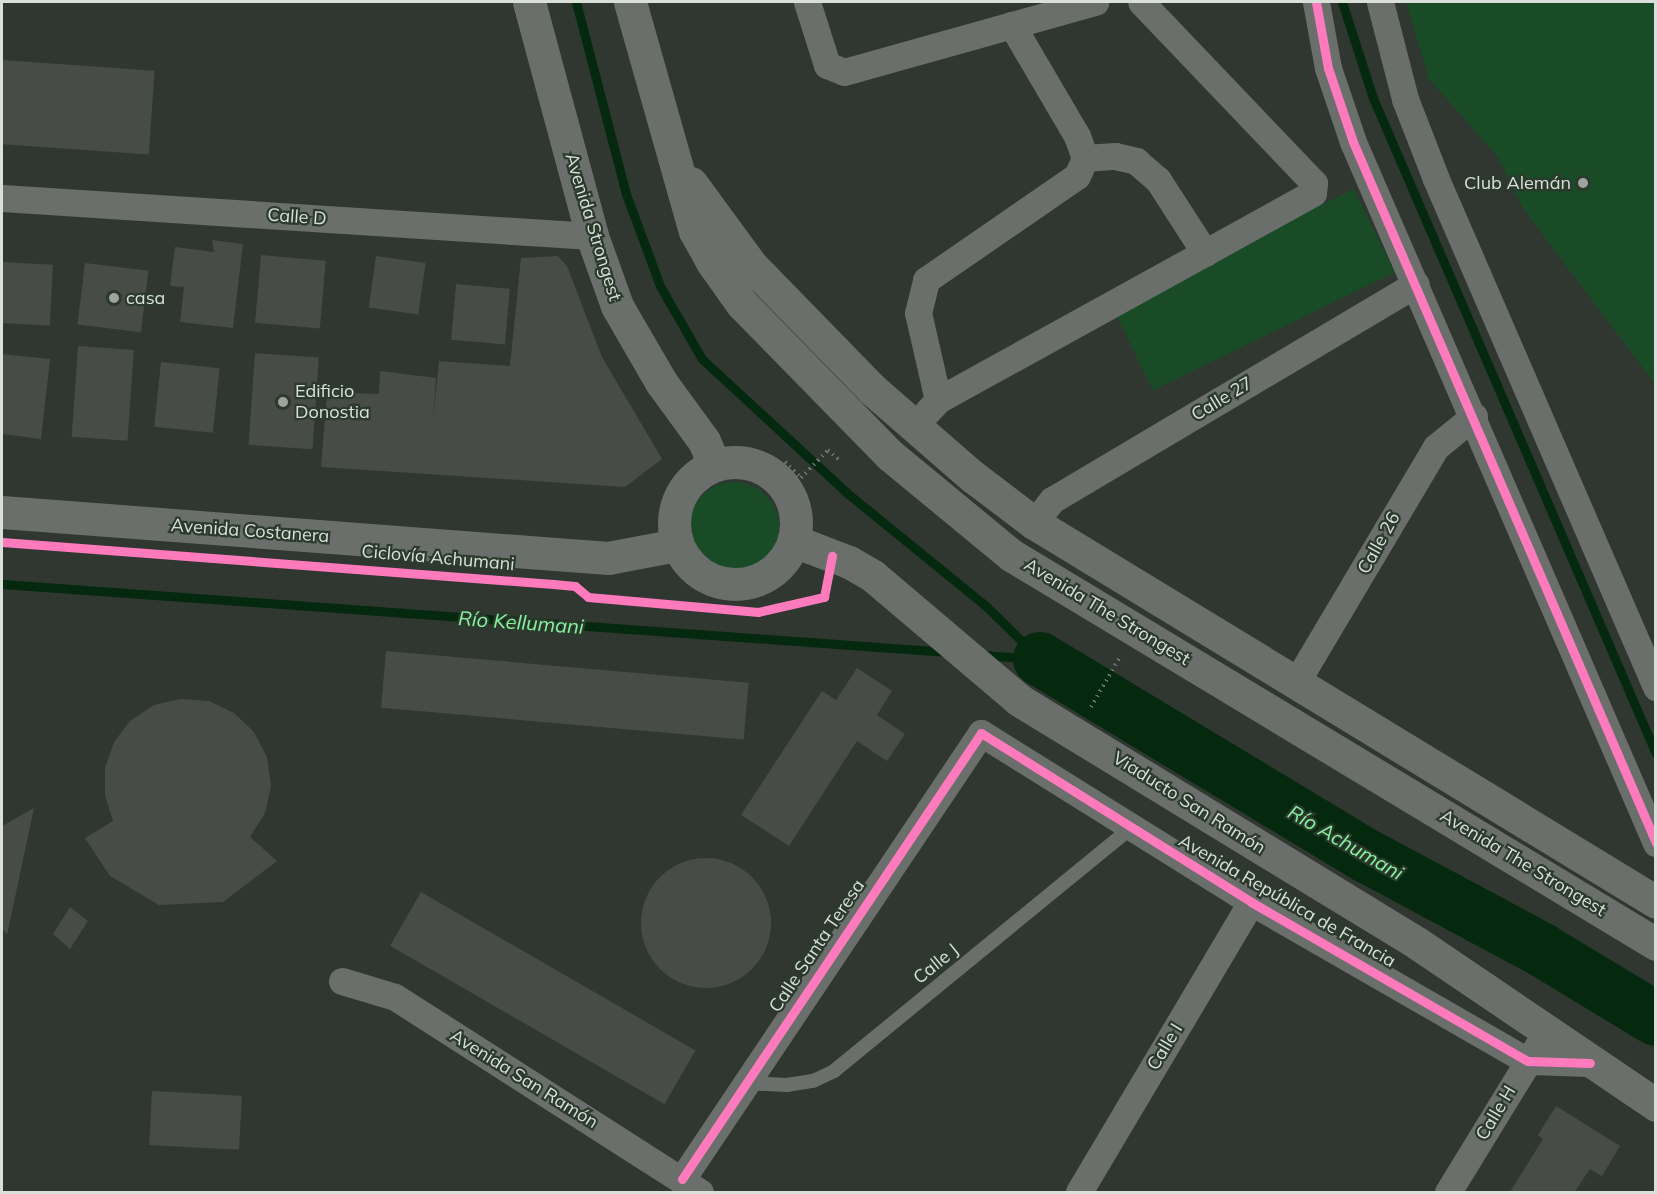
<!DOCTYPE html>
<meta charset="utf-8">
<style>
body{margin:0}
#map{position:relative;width:1657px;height:1194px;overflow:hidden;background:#303630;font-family:Mulish,sans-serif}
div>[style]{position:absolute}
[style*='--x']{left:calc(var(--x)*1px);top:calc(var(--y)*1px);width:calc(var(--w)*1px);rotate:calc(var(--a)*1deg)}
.green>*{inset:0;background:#194b27;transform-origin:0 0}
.round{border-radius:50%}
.stream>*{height:9px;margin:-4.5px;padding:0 4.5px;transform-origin:4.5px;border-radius:4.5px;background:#04290e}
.river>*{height:54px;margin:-27px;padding:0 27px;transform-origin:27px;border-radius:27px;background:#04290e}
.building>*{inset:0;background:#474c47;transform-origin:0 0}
.path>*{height:4px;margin-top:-2px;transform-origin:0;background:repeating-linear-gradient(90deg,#6c726c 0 1.5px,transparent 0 6px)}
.lane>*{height:14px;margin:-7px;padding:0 7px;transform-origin:7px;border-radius:7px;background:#6a6f6b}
.street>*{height:27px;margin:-13.5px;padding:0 13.5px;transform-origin:13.5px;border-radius:13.5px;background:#6a6f6b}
.secondary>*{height:33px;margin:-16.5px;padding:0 16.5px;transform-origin:16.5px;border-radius:16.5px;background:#6a6f6b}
.secondary>.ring{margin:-16.5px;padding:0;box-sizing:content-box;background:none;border:33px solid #6a6f6b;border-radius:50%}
.cycleway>*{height:9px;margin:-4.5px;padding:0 4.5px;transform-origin:4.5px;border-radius:4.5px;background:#fd7abc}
.dots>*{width:16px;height:16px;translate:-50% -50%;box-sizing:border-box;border:3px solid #2c3a2e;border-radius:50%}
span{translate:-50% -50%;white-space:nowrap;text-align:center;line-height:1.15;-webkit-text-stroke:4.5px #2c3a2e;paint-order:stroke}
.poi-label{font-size:18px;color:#d8e0d9}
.right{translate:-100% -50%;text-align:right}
.left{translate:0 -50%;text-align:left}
.street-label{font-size:18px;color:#d8e0d9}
.water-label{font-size:20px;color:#89f2a1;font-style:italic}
.frame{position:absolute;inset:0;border:3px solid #d8e0d9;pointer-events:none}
</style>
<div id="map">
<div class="green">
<i style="clip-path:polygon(1406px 2px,1655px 2px,1655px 384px,1524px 210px,1497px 156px,1429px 79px)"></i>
<i style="left:1354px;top:189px;width:93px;height:269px;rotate:64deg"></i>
<i class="round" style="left:689px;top:482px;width:90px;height:90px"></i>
</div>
<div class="stream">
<i style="--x:576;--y:2;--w:198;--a:75.4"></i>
<i style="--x:626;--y:194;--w:98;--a:69.7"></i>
<i style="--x:660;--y:286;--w:84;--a:60.1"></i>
<i style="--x:702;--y:359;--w:197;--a:42.7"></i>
<i style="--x:847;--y:493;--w:179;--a:39.1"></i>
<i style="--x:986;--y:606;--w:76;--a:44.5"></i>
<i style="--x:1342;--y:2;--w:101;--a:72.1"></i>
<i style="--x:1373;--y:98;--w:714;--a:66.66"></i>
<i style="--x:2;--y:584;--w:948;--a:4.11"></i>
<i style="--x:982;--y:655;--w:58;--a:3.9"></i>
</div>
<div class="river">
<i style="--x:1040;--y:659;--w:382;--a:31.1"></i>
<i style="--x:1367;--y:856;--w:199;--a:28.2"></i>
<i style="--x:1542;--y:950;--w:133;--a:31.2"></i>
</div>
<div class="building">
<i style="left:2px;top:60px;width:153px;height:84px;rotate:4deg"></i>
<i style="clip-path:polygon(212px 240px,243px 244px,233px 328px,180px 322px,184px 287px,170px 286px,175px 247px,214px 252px)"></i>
<i style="left:261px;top:255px;width:65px;height:68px;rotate:5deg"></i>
<i style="left:376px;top:256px;width:50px;height:52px;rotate:8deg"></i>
<i style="clip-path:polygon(558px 256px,567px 266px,602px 357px,662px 459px,625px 487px,321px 467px,327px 392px,379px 394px,380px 371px,436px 378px,433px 421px,439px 361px,510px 366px,521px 258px)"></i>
<i style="left:2px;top:262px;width:51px;height:61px;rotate:3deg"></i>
<i style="left:85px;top:263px;width:64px;height:62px;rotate:7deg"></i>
<i style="left:456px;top:284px;width:54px;height:56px;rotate:5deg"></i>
<i style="left:78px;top:346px;width:56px;height:91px;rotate:4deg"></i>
<i style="left:255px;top:353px;width:64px;height:92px;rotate:4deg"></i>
<i style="clip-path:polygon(2px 354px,50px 359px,41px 439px,2px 434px)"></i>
<i style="left:161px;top:362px;width:59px;height:65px;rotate:6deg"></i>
<i style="left:386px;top:651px;width:364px;height:57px;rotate:5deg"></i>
<i style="clip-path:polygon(857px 668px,892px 691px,877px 715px,905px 734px,887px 761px,857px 741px,789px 846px,741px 815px,822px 691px,836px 700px)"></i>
<i style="clip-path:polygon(181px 699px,209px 701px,234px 713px,254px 732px,267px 757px,271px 786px,265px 813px,250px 837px,277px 861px,223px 902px,159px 905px,110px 876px,85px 838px,113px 821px,105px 795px,105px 768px,114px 742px,130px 721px,154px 705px)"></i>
<i style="clip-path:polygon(34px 808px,7px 935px,2px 928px,2px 826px)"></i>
<i class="round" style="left:641px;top:858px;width:130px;height:130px"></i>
<i style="left:421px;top:892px;width:317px;height:62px;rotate:30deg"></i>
<i style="clip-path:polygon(70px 907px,88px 921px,70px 949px,53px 934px)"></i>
<i style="left:152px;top:1091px;width:90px;height:54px;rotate:3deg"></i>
<i style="clip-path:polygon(1556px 1106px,1620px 1146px,1602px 1176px,1590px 1169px,1575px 1191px,1510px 1192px,1543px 1139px,1538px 1135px)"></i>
</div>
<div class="path">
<i style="--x:785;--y:462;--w:23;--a:45"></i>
<i style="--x:801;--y:478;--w:39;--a:-46"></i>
<i style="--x:828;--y:450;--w:15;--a:42"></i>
<i style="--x:1091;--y:707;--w:58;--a:-59.9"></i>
</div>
<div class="lane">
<i style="--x:745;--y:1083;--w:42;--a:2.7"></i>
<i style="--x:787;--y:1085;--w:26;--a:-9"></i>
<i style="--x:813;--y:1081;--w:23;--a:-25"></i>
<i style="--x:834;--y:1071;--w:384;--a:-39.3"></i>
</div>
<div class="street">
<i style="--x:807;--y:2;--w:66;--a:72.4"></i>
<i style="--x:827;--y:65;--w:18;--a:22"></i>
<i style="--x:844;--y:72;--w:261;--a:-15.6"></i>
<i style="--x:1316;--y:2;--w:67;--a:79.7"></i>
<i style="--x:1328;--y:68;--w:78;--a:71.3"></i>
<i style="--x:1353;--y:142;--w:764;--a:66.62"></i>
<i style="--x:1380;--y:2;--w:100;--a:75.5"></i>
<i style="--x:1405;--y:99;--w:86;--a:68.8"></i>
<i style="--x:1436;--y:179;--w:554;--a:66.58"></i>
<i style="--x:1085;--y:158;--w:30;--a:-4"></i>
<i style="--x:1115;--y:156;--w:22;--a:13"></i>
<i style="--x:1136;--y:161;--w:29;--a:41"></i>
<i style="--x:1158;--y:180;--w:87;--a:57.2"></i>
<i style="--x:2;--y:198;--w:591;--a:3.69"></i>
<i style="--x:938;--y:400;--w:428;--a:-28.9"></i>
<i style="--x:1313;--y:193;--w:10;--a:-84"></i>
<i style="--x:1314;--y:183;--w:250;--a:-133.7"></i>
<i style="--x:927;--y:412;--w:16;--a:-47"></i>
<i style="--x:938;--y:400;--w:89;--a:-102.9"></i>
<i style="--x:918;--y:313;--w:34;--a:-76"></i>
<i style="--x:926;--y:280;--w:183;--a:-34.6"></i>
<i style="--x:1077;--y:176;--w:20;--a:-66"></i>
<i style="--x:1085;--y:158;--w:23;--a:-110"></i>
<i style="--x:1077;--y:136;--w:129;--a:-120.4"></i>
<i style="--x:1034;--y:523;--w:29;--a:-52"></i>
<i style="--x:1052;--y:500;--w:423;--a:-30.7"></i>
<i style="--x:1297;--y:681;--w:272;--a:-59.3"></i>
<i style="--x:1436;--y:447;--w:49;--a:-39.2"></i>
<i style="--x:342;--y:981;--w:55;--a:16.8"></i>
<i style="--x:395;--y:997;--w:362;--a:32.6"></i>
<i style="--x:682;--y:1179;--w:537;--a:-56.16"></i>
<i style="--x:981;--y:733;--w:319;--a:32"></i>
<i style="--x:1251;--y:902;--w:319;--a:29.9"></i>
<i style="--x:1528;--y:1061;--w:62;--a:1.8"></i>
<i style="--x:1079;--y:1192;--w:337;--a:-59.3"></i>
<i style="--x:1448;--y:1192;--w:172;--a:-58.5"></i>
</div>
<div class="secondary">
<i style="--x:529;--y:2;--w:242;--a:74.9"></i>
<i style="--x:592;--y:236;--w:74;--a:70.3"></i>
<i style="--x:617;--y:306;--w:88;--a:59.9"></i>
<i style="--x:661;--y:382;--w:73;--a:53.9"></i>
<i style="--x:704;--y:441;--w:26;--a:67"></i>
<i style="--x:630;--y:2;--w:238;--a:74.2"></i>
<i style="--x:695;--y:231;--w:35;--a:61"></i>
<i style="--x:712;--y:262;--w:52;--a:54.5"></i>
<i style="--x:742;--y:304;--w:213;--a:45.6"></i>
<i style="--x:891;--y:456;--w:156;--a:39.5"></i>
<i style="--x:1011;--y:555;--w:753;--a:31.09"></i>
<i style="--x:691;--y:183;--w:102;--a:53.8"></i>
<i style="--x:751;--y:265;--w:175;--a:45.7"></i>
<i style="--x:873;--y:390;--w:131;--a:41"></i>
<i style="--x:972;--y:476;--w:78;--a:37.2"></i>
<i style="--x:1034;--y:523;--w:728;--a:31.35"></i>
<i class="ring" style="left:674px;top:462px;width:89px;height:89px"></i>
<i style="--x:2;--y:512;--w:608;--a:4.34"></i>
<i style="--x:608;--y:558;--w:70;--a:-10.7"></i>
<i style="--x:794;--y:541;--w:59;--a:20.9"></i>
<i style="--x:849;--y:562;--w:28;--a:30"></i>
<i style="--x:873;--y:576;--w:192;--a:40.3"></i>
<i style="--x:1019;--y:700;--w:466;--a:31.4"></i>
<i style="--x:1417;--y:943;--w:289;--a:34.1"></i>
</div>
<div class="cycleway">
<i style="--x:1316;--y:2;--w:67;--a:79.7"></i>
<i style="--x:1328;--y:68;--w:78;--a:71.3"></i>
<i style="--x:1353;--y:142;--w:764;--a:66.62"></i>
<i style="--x:2;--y:542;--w:553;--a:4.36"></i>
<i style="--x:553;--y:584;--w:22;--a:5"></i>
<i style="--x:575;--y:586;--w:17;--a:40"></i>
<i style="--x:588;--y:597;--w:171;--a:5"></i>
<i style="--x:758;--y:612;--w:68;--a:-12.8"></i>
<i style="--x:824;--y:597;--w:42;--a:-79"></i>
<i style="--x:682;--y:1179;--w:537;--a:-56.16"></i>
<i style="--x:981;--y:733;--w:319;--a:32"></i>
<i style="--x:1251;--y:902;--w:319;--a:29.9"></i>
<i style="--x:1528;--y:1061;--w:62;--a:1.8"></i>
</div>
<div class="dots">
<i style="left:1583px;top:183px;background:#9da49e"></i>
<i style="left:114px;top:298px;background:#9da49e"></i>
<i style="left:283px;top:402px;background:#9da49e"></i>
</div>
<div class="poi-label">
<span class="right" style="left:1571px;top:183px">Club Alemán</span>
<span class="left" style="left:126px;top:298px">casa</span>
<span class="left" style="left:295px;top:402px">Edificio<br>Donostia</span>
</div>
<div class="street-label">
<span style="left:297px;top:217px;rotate:4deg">Calle D</span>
<span style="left:593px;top:227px;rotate:73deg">Avenida Strongest</span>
<span style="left:1222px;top:399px;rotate:-31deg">Calle 27</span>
<span style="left:250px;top:531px;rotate:4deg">Avenida Costanera</span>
<span style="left:1379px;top:543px;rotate:-61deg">Calle 26</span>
<span style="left:438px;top:558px;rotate:5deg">Ciclovía Achumani</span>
<span style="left:1107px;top:612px;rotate:31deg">Avenida The Strongest</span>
<span style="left:1189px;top:803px;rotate:32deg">Viaducto San Ramón</span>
<span style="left:1523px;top:863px;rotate:31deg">Avenida The Strongest</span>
<span style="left:1287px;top:901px;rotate:30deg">Avenida República de Francia</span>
<span style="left:817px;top:946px;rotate:-56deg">Calle Santa Teresa</span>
<span style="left:936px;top:964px;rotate:-39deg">Calle J</span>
<span style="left:1165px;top:1047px;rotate:-59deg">Calle I</span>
<span style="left:524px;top:1079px;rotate:32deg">Avenida San Ramón</span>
<span style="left:1496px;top:1113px;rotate:-59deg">Calle H</span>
</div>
<div class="water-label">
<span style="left:521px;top:622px;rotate:4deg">Río Kellumani</span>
<span style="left:1346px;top:842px;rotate:30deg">Río Achumani</span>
</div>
<div class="frame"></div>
</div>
